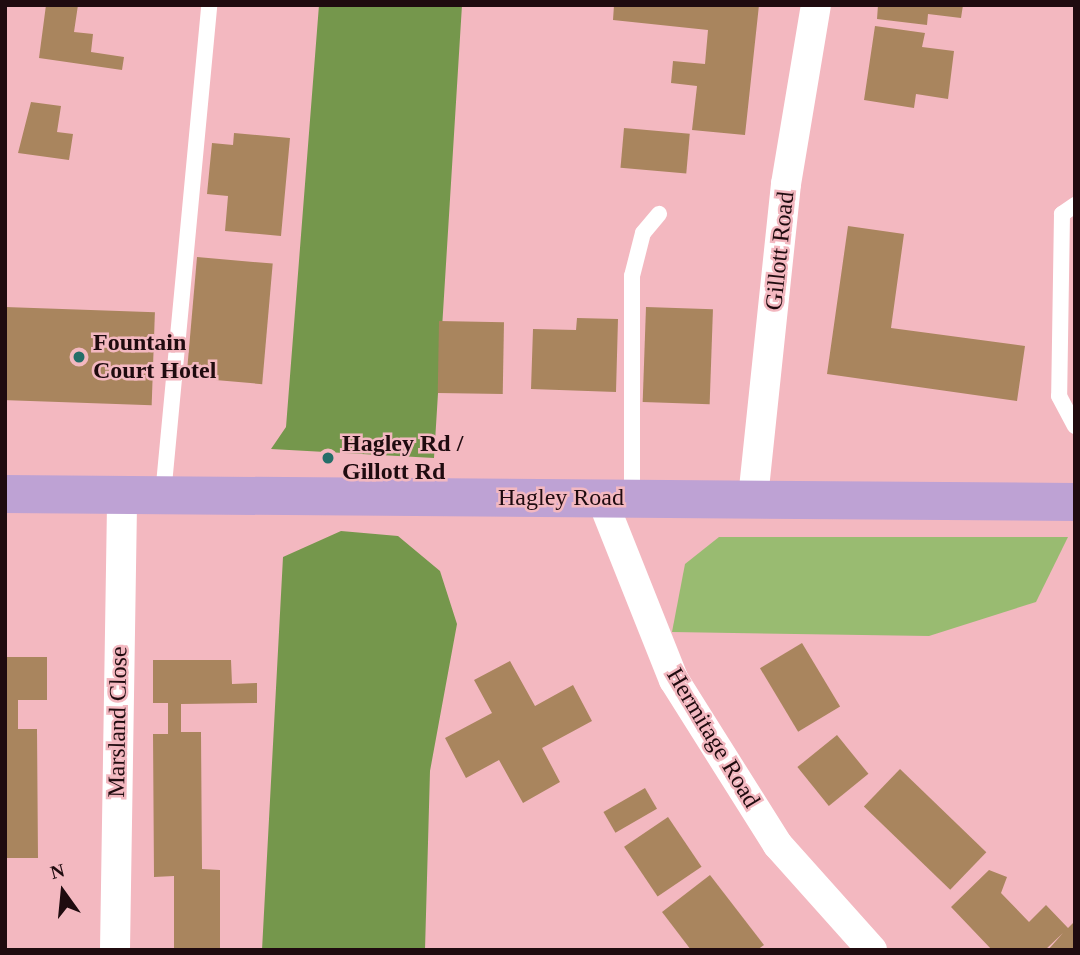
<!DOCTYPE html>
<style>
body{margin:0}
#map{position:relative;width:1080px;height:955px;overflow:hidden;background:#f3b8c0;font-family:"Times New Roman",serif}
div>[style]{position:absolute}
[style*='--x']{left:calc(var(--x)*1px);top:calc(var(--y)*1px);width:calc(var(--w)*1px);rotate:calc(var(--a)*1deg)}
.green>*{inset:0;background:#99bb71}
.forest>*{inset:0;background:#75974c}
.building>*{inset:0;background:#a9855e;transform-origin:0 0}
.service>*{height:16px;margin:-8px;padding:0 8px;transform-origin:8px;border-radius:8px;background:#fff}
.minor>*{height:30px;margin:-15px;padding:0 15px;transform-origin:15px;border-radius:15px;background:#fff}
.trunk>*{height:38px;margin:-19px;padding:0 19px;transform-origin:19px;border-radius:19px;background:#bea2d4}
.dots>*{width:19px;height:19px;translate:-50% -50%;box-sizing:border-box;border:4px solid #f3b8c0;border-radius:50%}
span{translate:-50% -50%;white-space:nowrap;text-align:center;line-height:1.15;-webkit-text-stroke:5px #f3b8c0;paint-order:stroke}
.street-label{font-size:24px;color:#1f0b0f}
.poi-label{font-size:24px;color:#1f0b0f;font-weight:700}
.left{translate:0 -50%;text-align:left}
.frame{position:absolute;inset:0;border:7px solid #1f0b0f;pointer-events:none}
.north{position:absolute;left:28px;top:857px;width:70px;height:70px;-webkit-text-stroke:5px #f3b8c0;paint-order:stroke;rotate:345deg;font-size:19px;font-weight:700;line-height:28px;text-align:center;color:#1f0b0f}
.north::after{content:'';display:block;margin:auto;width:24px;height:32px;background:#1f0b0f;clip-path:polygon(50% 0,100% 100%,50% 72%,0 100%)}
</style>
<div id="map">
<div class="green">
<i style="clip-path:polygon(719px 537px,1068px 537px,1036px 602px,929px 636px,672px 632px,685px 564px)"></i>
</div>
<div class="forest">
<i style="clip-path:polygon(319px 5px,462px 5px,434px 458px,271px 449px,286px 427px)"></i>
<i style="clip-path:polygon(341px 531px,398px 536px,440px 571px,457px 624px,430px 771px,425px 950px,262px 950px,283px 557px)"></i>
</div>
<div class="building">
<i style="clip-path:polygon(46px 5px,78px 5px,74px 32px,93px 34px,91px 52px,124px 57px,122px 70px,39px 58px)"></i>
<i style="clip-path:polygon(614px 5px,759px 5px,745px 135px,692px 130px,697px 86px,671px 83px,673px 61px,705px 64px,708px 30px,613px 20px)"></i>
<i style="clip-path:polygon(878px 5px,963px 5px,961px 18px,928px 14px,927px 25px,877px 19px)"></i>
<i style="clip-path:polygon(875px 26px,925px 33px,922px 47px,954px 51px,948px 99px,916px 94px,914px 108px,864px 100px)"></i>
<i style="clip-path:polygon(31px 102px,61px 106px,57px 132px,73px 134px,69px 160px,18px 153px)"></i>
<i style="left:624px;top:128px;width:66px;height:40px;rotate:5deg"></i>
<i style="clip-path:polygon(234px 133px,290px 138px,281px 236px,225px 231px,228px 196px,207px 194px,212px 143px,233px 145px)"></i>
<i style="clip-path:polygon(848px 226px,904px 234px,891px 328px,1025px 346px,1017px 401px,827px 374px)"></i>
<i style="left:197px;top:257px;width:76px;height:121px;rotate:5deg"></i>
<i style="left:5px;top:307px;width:150px;height:93px;rotate:2deg"></i>
<i style="left:646px;top:307px;width:67px;height:95px;rotate:2deg"></i>
<i style="clip-path:polygon(577px 318px,618px 319px,616px 392px,531px 389px,533px 329px,576px 330px)"></i>
<i style="left:439px;top:321px;width:65px;height:72px;rotate:1deg"></i>
<i style="left:802px;top:643px;width:74px;height:49px;rotate:59deg"></i>
<i style="clip-path:polygon(5px 657px,47px 657px,47px 700px,18px 700px,18px 729px,37px 729px,38px 858px,5px 858px)"></i>
<i style="clip-path:polygon(153px 660px,231px 660px,232px 684px,257px 683px,257px 703px,181px 704px,181px 732px,201px 732px,202px 869px,220px 870px,220px 950px,174px 950px,174px 876px,154px 877px,153px 734px,168px 734px,168px 703px,153px 703px)"></i>
<i style="clip-path:polygon(510px 661px,535px 706px,573px 685px,592px 721px,542px 748px,560px 782px,523px 803px,499px 760px,466px 778px,445px 738px,492px 713px,474px 680px)"></i>
<i style="left:837px;top:735px;width:50px;height:51px;rotate:51deg"></i>
<i style="left:900px;top:769px;width:120px;height:52px;rotate:44deg"></i>
<i style="left:645px;top:788px;width:24px;height:48px;rotate:60deg"></i>
<i style="left:668px;top:817px;width:60px;height:53px;rotate:56deg"></i>
<i style="clip-path:polygon(989px 870px,1007px 877px,1001px 893px,1029px 922px,1046px 905px,1068px 928px,1075px 921px,1075px 950px,1048px 950px,1063px 933px,1045px 950px,992px 950px,951px 907px)"></i>
<i style="clip-path:polygon(710px 875px,764px 945px,757px 950px,691px 950px,662px 912px)"></i>
</div>
<div class="service">
<i style="--x:1075;--y:205;--w:16;--a:145"></i>
<i style="--x:1062;--y:214;--w:182;--a:90.9"></i>
<i style="--x:1059;--y:396;--w:34;--a:62"></i>
<i style="--x:163;--y:495;--w:492;--a:-84.6"></i>
<i style="--x:632;--y:497;--w:221;--a:-90"></i>
<i style="--x:632;--y:276;--w:44;--a:-75.7"></i>
<i style="--x:643;--y:233;--w:25;--a:-50"></i>
</div>
<div class="minor">
<i style="--x:601;--y:497;--w:197;--a:68.3"></i>
<i style="--x:674;--y:680;--w:195;--a:57.8"></i>
<i style="--x:778;--y:845;--w:141;--a:48.2"></i>
<i style="--x:753;--y:498;--w:316;--a:-84"></i>
<i style="--x:786;--y:184;--w:181;--a:-80.5"></i>
<i style="--x:115;--y:950;--w:456;--a:-89.1"></i>
</div>
<div class="trunk">
<i style="--x:5;--y:494;--w:1070;--a:0.43"></i>
</div>
<div class="dots">
<i style="left:79px;top:357px;background:#246e69"></i>
<i style="left:328px;top:458px;background:#246e69"></i>
</div>
<div class="street-label">
<span style="left:780px;top:251px;rotate:-84deg">Gillott Road</span>
<span style="left:561px;top:498px">Hagley Road</span>
<span style="left:118px;top:722px;rotate:-89deg">Marsland Close</span>
<span style="left:713px;top:738px;rotate:59deg">Hermitage Road</span>
</div>
<div class="poi-label">
<span class="left" style="left:93px;top:357px">Fountain<br>Court Hotel</span>
<span class="left" style="left:342px;top:458px">Hagley Rd /<br>Gillott Rd</span>
</div>
<div class="frame"></div>
<div class="north">N</div>
</div>
